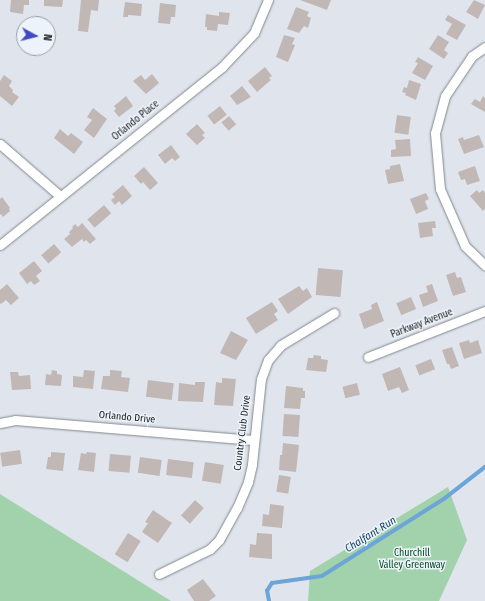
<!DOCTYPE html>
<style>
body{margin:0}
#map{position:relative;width:485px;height:601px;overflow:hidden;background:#e0e5ed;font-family:"Fira Sans Condensed",sans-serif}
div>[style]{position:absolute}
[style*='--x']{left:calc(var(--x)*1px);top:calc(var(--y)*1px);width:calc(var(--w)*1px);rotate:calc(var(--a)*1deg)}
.green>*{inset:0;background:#a2d2ab}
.stream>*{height:3.5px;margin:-1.75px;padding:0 1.75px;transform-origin:1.75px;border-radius:1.75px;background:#6da5d8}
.building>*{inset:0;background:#c1b8b5;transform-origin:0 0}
.roads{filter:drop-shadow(0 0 1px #81868d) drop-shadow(0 0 1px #81868d)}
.street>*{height:9px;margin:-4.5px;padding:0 4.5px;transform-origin:4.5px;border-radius:4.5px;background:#fff}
span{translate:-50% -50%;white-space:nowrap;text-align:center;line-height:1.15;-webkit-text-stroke:3px #edf3fa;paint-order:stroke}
.street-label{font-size:10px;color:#202224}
.park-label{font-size:10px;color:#034e20}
.water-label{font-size:11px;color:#133d5f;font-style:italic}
.north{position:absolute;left:16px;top:16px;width:40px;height:40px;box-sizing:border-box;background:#edf3fa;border:1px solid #9b9fa4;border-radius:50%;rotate:97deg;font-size:11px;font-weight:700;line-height:16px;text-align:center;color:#202224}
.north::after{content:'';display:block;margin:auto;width:14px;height:18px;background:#3d4cc0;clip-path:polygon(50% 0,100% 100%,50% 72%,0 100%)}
</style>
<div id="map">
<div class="green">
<i style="clip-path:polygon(448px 487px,467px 540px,439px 601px,308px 601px,310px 571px)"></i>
<i style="clip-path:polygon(0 494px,171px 601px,0 601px)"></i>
</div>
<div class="stream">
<i style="--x:269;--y:601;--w:10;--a:-101"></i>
<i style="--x:267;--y:591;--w:9;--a:-58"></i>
<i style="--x:272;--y:583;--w:50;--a:-8"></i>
<i style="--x:322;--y:576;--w:144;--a:-32.3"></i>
<i style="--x:444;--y:499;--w:52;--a:-38"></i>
</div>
<div class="building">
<i style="clip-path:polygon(11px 0,29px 0,29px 5px,24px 5px,23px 14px,10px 12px)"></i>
<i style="clip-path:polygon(44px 0,63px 0,62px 7px,44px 6px)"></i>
<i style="clip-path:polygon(81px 0,99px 0,98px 11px,91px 10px,88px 32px,78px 31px)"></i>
<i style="clip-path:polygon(300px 0,331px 0,327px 10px)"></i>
<i style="clip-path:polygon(474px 0,485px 5px,478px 19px,466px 12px)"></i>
<i style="clip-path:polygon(125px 2px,142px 4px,141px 16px,128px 15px,128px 17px,123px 17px)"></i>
<i style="clip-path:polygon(160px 3px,176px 5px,175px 17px,171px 17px,170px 24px,158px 23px)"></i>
<i style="clip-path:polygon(296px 7px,309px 12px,307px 16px,311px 18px,308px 28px,304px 26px,299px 33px,287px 29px)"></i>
<i style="clip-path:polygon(219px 12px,230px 13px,228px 25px,218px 24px,217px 31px,207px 30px,207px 27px,205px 27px,206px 14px,219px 16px)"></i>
<i style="clip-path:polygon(448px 15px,466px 25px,457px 40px,446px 34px,452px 24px,445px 20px)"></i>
<i style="clip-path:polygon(284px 35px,295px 38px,292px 44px,295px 45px,288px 62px,276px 57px)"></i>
<i style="clip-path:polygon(438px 35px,449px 42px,444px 50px,448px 53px,444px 59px,429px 49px)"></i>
<i style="clip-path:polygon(418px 57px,433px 66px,425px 80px,412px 73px,418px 63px,415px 62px)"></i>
<i style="clip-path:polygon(265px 67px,272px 76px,269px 78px,271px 80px,257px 92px,248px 81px)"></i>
<i style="clip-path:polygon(152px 74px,159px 83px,146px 94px,133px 81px,141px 75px,145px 80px)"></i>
<i style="clip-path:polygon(4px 75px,12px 81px,9px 86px,13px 90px,12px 92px,19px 97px,12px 106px,0 96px,0 81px)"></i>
<i style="clip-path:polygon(409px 80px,421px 84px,416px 100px,405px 95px,406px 93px,402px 92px,404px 87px,407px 88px)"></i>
<i style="clip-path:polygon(242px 86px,251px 97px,237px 105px,230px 96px)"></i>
<i style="clip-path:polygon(126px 96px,133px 106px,119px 117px,114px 111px,116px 109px,114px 106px)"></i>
<i style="clip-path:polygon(483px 96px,485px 98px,485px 112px,471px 104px,475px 99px,480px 102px)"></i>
<i style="left:220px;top:106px;width:11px;height:16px;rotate:52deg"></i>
<i style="clip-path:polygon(93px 108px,107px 119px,94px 138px,84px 130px,92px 120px,87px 117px)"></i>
<i style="left:397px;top:115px;width:14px;height:18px;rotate:8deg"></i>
<i style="left:229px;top:116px;width:11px;height:10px;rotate:49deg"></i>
<i style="clip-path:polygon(197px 124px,205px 133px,202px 135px,205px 138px,197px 145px,186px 134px)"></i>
<i style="clip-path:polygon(60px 129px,68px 136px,71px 133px,83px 142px,74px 154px,54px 138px)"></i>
<i style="clip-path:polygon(479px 135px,484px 147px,464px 154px,458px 139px,463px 137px,464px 140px)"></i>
<i style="clip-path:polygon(410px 139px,411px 156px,391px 157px,391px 150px,396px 149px,395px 140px)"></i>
<i style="clip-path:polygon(171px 145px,180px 157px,175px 161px,172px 158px,165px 164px,158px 155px)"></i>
<i style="clip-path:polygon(400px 164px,404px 181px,388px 184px,385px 170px,390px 169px,390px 166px)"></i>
<i style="clip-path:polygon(475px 166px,480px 181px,467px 185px,465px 179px,461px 180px,458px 172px)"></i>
<i style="clip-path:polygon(144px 167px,158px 183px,150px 190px,143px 182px,141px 184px,134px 176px)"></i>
<i style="clip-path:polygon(123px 185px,132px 196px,122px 205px,119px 201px,115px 205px,111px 200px,115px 197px,112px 194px)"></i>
<i style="clip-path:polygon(477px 190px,479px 193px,483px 190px,485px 193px,485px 209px,483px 211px,470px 196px)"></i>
<i style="clip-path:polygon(426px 193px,429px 199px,425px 201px,428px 209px,416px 214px,410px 199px)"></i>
<i style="clip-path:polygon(2px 197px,10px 208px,9px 209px,10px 211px,3px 217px,1px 214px,0 215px,0 199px)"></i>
<i style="left:104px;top:205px;width:11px;height:22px;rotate:49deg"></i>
<i style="clip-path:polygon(435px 221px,436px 228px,432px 228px,433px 236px,420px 238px,418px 223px)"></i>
<i style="clip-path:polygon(82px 223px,96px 239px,90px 244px,86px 240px,84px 242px,82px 239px,72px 247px,64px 239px,70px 234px,69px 232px,73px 228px,72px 227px,75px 224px,78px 227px)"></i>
<i style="left:54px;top:244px;width:11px;height:17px;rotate:49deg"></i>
<i style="clip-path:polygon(34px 261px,42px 271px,36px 276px,40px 281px,34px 285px,31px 281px,27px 284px,19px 273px)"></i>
<i style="left:318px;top:268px;width:25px;height:27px;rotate:5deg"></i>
<i style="clip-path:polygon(455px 272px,457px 278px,461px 277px,466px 292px,453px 296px,446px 275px)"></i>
<i style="clip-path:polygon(7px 284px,19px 298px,11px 305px,6px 300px,1px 304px,0 303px,0 290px)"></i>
<i style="clip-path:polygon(432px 284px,438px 301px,423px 307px,419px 295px,428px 292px,426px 286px)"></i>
<i style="clip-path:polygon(299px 286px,303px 291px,307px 288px,312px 297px,288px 314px,278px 299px)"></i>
<i style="left:411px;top:297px;width:13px;height:16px;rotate:67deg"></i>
<i style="clip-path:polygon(272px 302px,278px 311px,274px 314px,278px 320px,256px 334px,246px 318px)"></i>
<i style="clip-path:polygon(377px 302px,384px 321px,364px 329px,359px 314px,372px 309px,371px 305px)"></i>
<i style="clip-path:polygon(231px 331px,248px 340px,236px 360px,220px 353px)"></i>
<i style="clip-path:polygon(469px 340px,470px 343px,478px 340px,482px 353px,464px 359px,459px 343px)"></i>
<i style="clip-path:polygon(452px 347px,459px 366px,451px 369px,449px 364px,447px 364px,442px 350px)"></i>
<i style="clip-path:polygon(314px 355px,321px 356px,321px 359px,328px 360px,326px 372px,306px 370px,308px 358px,313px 358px)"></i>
<i style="left:431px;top:359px;width:11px;height:17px;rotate:68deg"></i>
<i style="clip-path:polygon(400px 367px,409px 390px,402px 393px,399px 387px,388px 391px,382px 374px)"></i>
<i style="clip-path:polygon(52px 370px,57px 371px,57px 374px,62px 375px,61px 386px,45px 385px,46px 374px,51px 375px)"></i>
<i style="clip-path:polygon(84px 370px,95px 371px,93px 389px,73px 387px,73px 376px,83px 377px)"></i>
<i style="clip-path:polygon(110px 370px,122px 371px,121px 377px,130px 378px,128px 392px,101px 389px,103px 376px,110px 376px)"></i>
<i style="clip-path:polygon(10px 372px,18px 372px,19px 376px,30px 375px,31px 389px,12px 390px)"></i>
<i style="clip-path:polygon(222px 378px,236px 379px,233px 406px,214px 405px,216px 382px,222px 383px)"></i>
<i style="left:148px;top:380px;width:26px;height:17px;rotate:7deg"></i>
<i style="clip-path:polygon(195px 382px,205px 382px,203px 402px,178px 401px,179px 383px,195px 385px)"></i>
<i style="left:357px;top:383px;width:12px;height:15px;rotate:76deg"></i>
<i style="clip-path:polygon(286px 386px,303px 388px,303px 391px,305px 391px,305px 398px,301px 398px,300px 409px,284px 408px)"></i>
<i style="left:284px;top:414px;width:16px;height:22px;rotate:4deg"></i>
<i style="clip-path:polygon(283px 443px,299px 445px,296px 472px,279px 470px,280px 455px,282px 455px)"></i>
<i style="left:20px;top:450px;width:14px;height:20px;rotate:82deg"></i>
<i style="clip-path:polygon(51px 452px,65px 453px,63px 471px,46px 469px,48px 457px,51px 457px)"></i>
<i style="clip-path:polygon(87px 452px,96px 453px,94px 472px,78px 470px,81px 453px,86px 454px)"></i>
<i style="left:110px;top:454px;width:21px;height:17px;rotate:5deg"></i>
<i style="left:140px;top:457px;width:22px;height:16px;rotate:8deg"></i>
<i style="left:168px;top:459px;width:26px;height:16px;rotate:7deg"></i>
<i style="left:205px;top:462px;width:19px;height:19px;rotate:9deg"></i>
<i style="left:279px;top:475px;width:12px;height:17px;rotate:9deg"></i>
<i style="left:195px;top:500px;width:12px;height:21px;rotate:42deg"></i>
<i style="clip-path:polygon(270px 504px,284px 506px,282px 528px,262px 526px,263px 514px,269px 515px)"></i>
<i style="clip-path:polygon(153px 510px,172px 523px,158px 543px,142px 532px,148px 523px,145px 522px)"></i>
<i style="left:128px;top:533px;width:15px;height:25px;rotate:32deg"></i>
<i style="clip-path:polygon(257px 533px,272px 534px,272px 559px,249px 557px,250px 544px,256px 545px)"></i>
<i style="clip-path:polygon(203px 579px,216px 596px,209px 601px,194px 601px,187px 590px)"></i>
</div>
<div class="roads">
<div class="street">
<i style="--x:485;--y:47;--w:16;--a:145"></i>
<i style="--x:472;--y:56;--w:48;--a:124"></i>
<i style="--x:445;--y:96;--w:38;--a:105"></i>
<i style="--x:435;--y:133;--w:56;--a:84.9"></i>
<i style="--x:440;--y:189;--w:62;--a:66.3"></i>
<i style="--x:465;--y:246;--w:28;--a:44"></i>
<i style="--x:0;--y:144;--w:79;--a:40.9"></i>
<i style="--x:0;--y:245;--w:285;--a:-38.7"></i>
<i style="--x:222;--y:67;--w:47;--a:-46.7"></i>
<i style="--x:254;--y:33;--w:36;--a:-67"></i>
<i style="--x:368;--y:357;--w:126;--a:-21.5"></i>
<i style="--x:0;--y:423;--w:15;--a:-11"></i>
<i style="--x:15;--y:420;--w:239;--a:4.8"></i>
<i style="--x:159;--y:574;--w:57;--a:-26.1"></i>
<i style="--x:210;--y:549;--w:13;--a:-45"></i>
<i style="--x:219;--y:540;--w:37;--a:-61"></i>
<i style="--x:237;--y:508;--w:28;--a:-67"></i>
<i style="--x:248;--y:482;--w:18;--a:-77"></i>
<i style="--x:252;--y:464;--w:85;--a:-84"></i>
<i style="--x:261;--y:379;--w:20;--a:-70"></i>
<i style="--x:268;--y:360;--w:20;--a:-49"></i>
<i style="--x:281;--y:345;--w:62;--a:-31.1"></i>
</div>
</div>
<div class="street-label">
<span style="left:136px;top:121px;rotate:-39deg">Orlando Place</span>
<span style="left:422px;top:324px;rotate:-21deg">Parkway Avenue</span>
<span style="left:127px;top:418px;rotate:5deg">Orlando Drive</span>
<span style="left:243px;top:433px;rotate:-83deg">Country Club Drive</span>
</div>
<div class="park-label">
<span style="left:412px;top:559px">Churchill<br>Valley Greenway</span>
</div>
<div class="water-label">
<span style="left:371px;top:535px;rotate:-32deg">Chalfant Run</span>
</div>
<div class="north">N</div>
</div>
